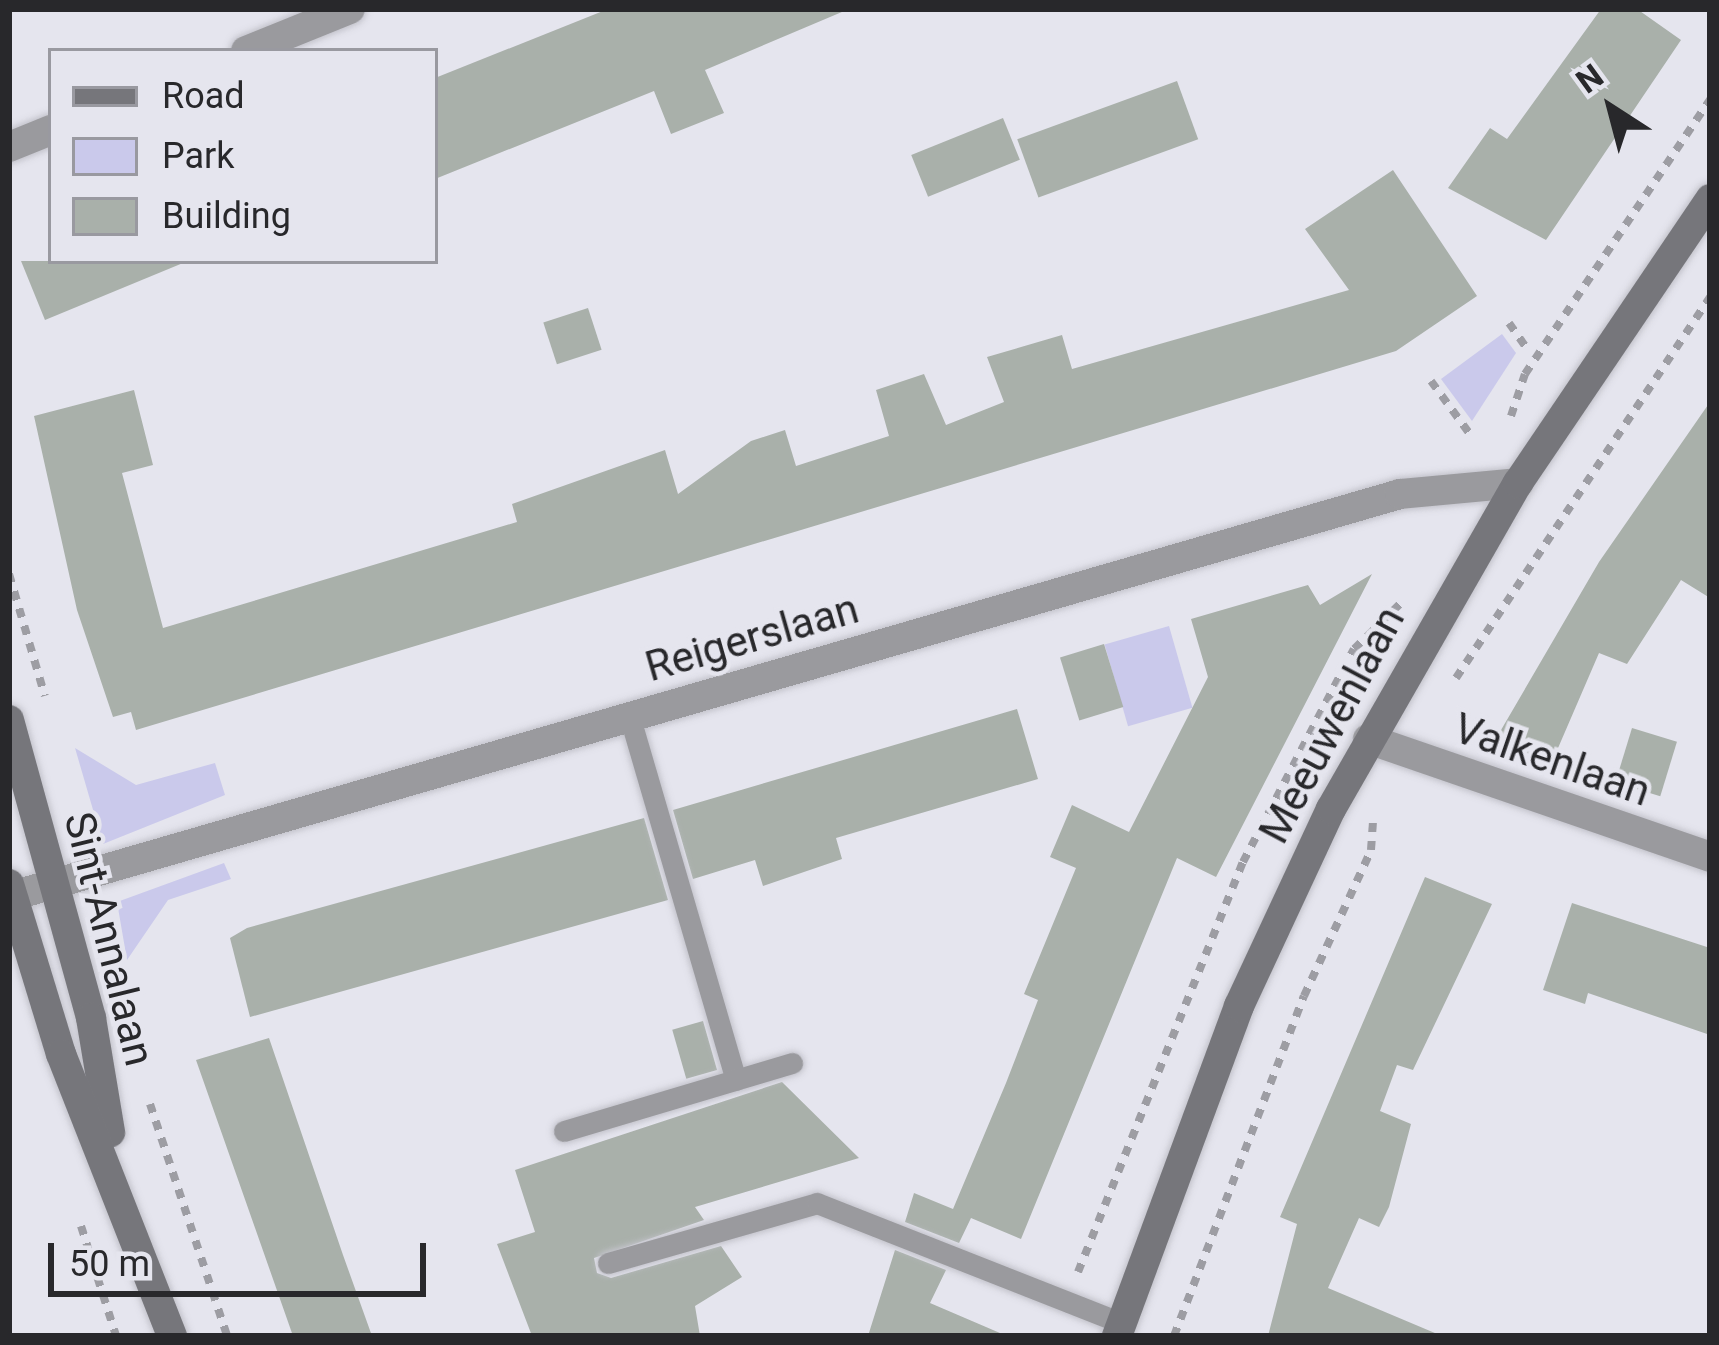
<!DOCTYPE html>
<style>
body{margin:0}
#map{position:relative;width:1719px;height:1345px;overflow:hidden;background:#e5e5ee;font-family:Roboto,sans-serif}
div>[style]{position:absolute}
[style*='--x']{left:calc(var(--x)*1px);top:calc(var(--y)*1px);width:calc(var(--w)*1px);rotate:calc(var(--a)*1deg)}
.green>*{inset:0;background:#cac9eb;transform-origin:0 0}
.building>*{inset:0;background:#a9b0aa;transform-origin:0 0}
.path>*{height:8px;margin-top:-4px;transform-origin:0;background:repeating-linear-gradient(90deg,#9d9da3 0 9px,transparent 0 18px)}
.roads{filter:drop-shadow(0 0 3px #c3c3cb) drop-shadow(0 0 3px #c3c3cb)}
.lane>*{height:21px;margin:-10.5px;padding:0 10.5px;transform-origin:10.5px;border-radius:10.5px;background:#9a9a9e}
.street>*{height:30px;margin:-15px;padding:0 15px;transform-origin:15px;border-radius:15px;background:#9a9a9e}
.secondary>*{height:30px;margin:-15px;padding:0 15px;transform-origin:15px;border-radius:15px;background:#76767b}
span{translate:-50% -50%;white-space:nowrap;text-align:center;line-height:1.15;-webkit-text-stroke:9px #e5e5ee;paint-order:stroke}
.street-label{font-size:42px;color:#28282b}
.frame{position:absolute;inset:0;border:12px solid #28282b;pointer-events:none}
.legend{position:absolute;left:48px;top:48px;width:390px;height:216px;box-sizing:border-box;background:#e5e5ee;border:3px solid #9999a0;margin:0;padding:15px 21px;list-style:none;font-size:36px;color:#28282b}
.legend li{display:flex;align-items:center;gap:24px;height:60px}
.legend b{width:60px;border:3px solid #9999a0}
.north{position:absolute;left:1551px;top:48px;width:120px;height:120px;-webkit-text-stroke:9px #e5e5ee;paint-order:stroke;rotate:324deg;font-size:33px;font-weight:700;line-height:48px;text-align:center;color:#28282b}
.north::after{content:'';display:block;margin:auto;width:42px;height:54px;background:#28282b;clip-path:polygon(50% 0,100% 100%,50% 72%,0 100%)}
.scale{position:absolute;left:48px;top:1243px;width:378px;height:54px;box-sizing:border-box;border:6px solid #28282b;border-top:0;padding-left:15px;font-size:36px;line-height:42px;white-space:nowrap;color:#28282b;-webkit-text-stroke:9px #e5e5ee;paint-order:stroke}
</style>
<div id="map">
<div class="green">
<i style="clip-path:polygon(1502px 334px,1516px 353px,1472px 421px,1441px 379px)"></i>
<i style="left:1169px;top:626px;width:85px;height:67px;rotate:74deg"></i>
<i style="clip-path:polygon(75px 748px,136px 785px,215px 763px,225px 795px,103px 844px)"></i>
<i style="clip-path:polygon(224px 863px,231px 879px,168px 900px,127px 960px,117px 902px)"></i>
</div>
<div class="building">
<i style="clip-path:polygon(608px 9px,849px 9px,705px 70px,724px 113px,671px 134px,654px 91px,435px 179px,435px 78px)"></i>
<i style="clip-path:polygon(1601px 9px,1637px 9px,1681px 40px,1546px 240px,1448px 188px,1490px 128px,1507px 139px)"></i>
<i style="left:1177px;top:81px;width:62px;height:170px;rotate:70deg"></i>
<i style="left:1003px;top:118px;width:45px;height:99px;rotate:68deg"></i>
<i style="clip-path:polygon(1393px 170px,1477px 296px,1396px 351px,136px 730px,131px 712px,113px 717px,77px 610px,34px 416px,134px 390px,153px 465px,122px 473px,163px 628px,517px 522px,512px 504px,665px 450px,678px 494px,751px 441px,785px 430px,796px 466px,889px 436px,876px 390px,924px 374px,946px 425px,1004px 402px,987px 357px,1062px 335px,1072px 369px,1349px 290px,1305px 229px)"></i>
<i style="clip-path:polygon(21px 261px,183px 261px,183px 263px,45px 320px)"></i>
<i style="left:588px;top:308px;width:44px;height:47px;rotate:72deg"></i>
<i style="clip-path:polygon(1710px 402px,1710px 598px,1681px 580px,1627px 664px,1599px 653px,1552px 762px,1494px 742px,1599px 562px)"></i>
<i style="clip-path:polygon(1372px 574px,1216px 877px,1177px 858px,1021px 1239px,971px 1218px,959px 1243px,905px 1222px,914px 1193px,953px 1209px,1006px 1083px,1038px 1000px,1024px 994px,1076px 868px,1050px 857px,1072px 805px,1129px 832px,1208px 677px,1191px 619px,1308px 585px,1320px 605px)"></i>
<i style="left:1104px;top:644px;width:66px;height:46px;rotate:73deg"></i>
<i style="clip-path:polygon(1017px 709px,1038px 779px,836px 838px,842px 859px,763px 886px,755px 860px,693px 879px,673px 810px)"></i>
<i style="left:1632px;top:728px;width:47px;height:57px;rotate:17deg"></i>
<i style="clip-path:polygon(644px 818px,668px 900px,250px 1017px,230px 938px,247px 928px)"></i>
<i style="clip-path:polygon(1425px 877px,1492px 904px,1413px 1070px,1397px 1065px,1380px 1111px,1411px 1124px,1389px 1207px,1379px 1227px,1359px 1218px,1328px 1288px,1442px 1336px,1268px 1336px,1297px 1224px,1280px 1217px)"></i>
<i style="clip-path:polygon(1572px 903px,1710px 948px,1710px 1035px,1588px 993px,1585px 1004px,1543px 990px)"></i>
<i style="left:703px;top:1021px;width:51px;height:32px;rotate:74deg"></i>
<i style="clip-path:polygon(269px 1038px,343px 1255px,372px 1336px,293px 1336px,196px 1060px)"></i>
<i style="clip-path:polygon(782px 1082px,859px 1158px,695px 1207px,704px 1220px,594px 1258px,597px 1273px,611px 1278px,721px 1246px,742px 1277px,695px 1306px,700px 1336px,532px 1336px,497px 1244px,535px 1232px,515px 1170px)"></i>
<i style="clip-path:polygon(895px 1250px,946px 1270px,930px 1303px,1007px 1336px,868px 1336px)"></i>
</div>
<div class="path">
<i style="--x:1509;--y:323;--w:33;--a:55"></i>
<i style="--x:1431;--y:381;--w:69;--a:53.8"></i>
<i style="--x:1511;--y:416;--w:44;--a:-71.6"></i>
<i style="--x:1525;--y:374;--w:331;--a:-56"></i>
<i style="--x:9;--y:574;--w:127;--a:73.6"></i>
<i style="--x:1456;--y:678;--w:458;--a:-56.3"></i>
<i style="--x:150;--y:1104;--w:244;--a:71.6"></i>
<i style="--x:81;--y:1226;--w:115;--a:72.3"></i>
<i style="--x:1078;--y:1272;--w:442;--a:-68.1"></i>
<i style="--x:1243;--y:862;--w:240;--a:-62.5"></i>
<i style="--x:1354;--y:649;--w:64;--a:-44.4"></i>
<i style="--x:1174;--y:1336;--w:364;--a:-69.1"></i>
<i style="--x:1304;--y:996;--w:161;--a:-65.3"></i>
<i style="--x:1371;--y:850;--w:31;--a:-86"></i>
</div>
<div class="roads">
<div class="lane">
<i style="--x:630;--y:718;--w:377;--a:73.7"></i>
<i style="--x:564;--y:1131;--w:238;--a:-16.6"></i>
<i style="--x:608;--y:1263;--w:217;--a:-16"></i>
<i style="--x:817;--y:1203;--w:327;--a:21.5"></i>
</div>
<div class="street">
<i style="--x:246;--y:51;--w:112;--a:-22"></i>
<i style="--x:9;--y:147;--w:45;--a:-22"></i>
<i style="--x:1368;--y:739;--w:362;--a:19"></i>
<i style="--x:12;--y:896;--w:1445;--a:-16.15"></i>
<i style="--x:1400;--y:494;--w:119;--a:-5.3"></i>
</div>
<div class="secondary">
<i style="--x:9;--y:720;--w:309;--a:74.6"></i>
<i style="--x:91;--y:1018;--w:116;--a:80.5"></i>
<i style="--x:9;--y:884;--w:178;--a:73"></i>
<i style="--x:61;--y:1054;--w:303;--a:68.5"></i>
<i style="--x:1117;--y:1336;--w:352;--a:-69.7"></i>
<i style="--x:1239;--y:1006;--w:217;--a:-65"></i>
<i style="--x:1331;--y:809;--w:376;--a:-60.2"></i>
<i style="--x:1518;--y:483;--w:343;--a:-55.9"></i>
</div>
</div>
<div class="street-label">
<span style="left:752px;top:638px;rotate:-16deg">Reigerslaan</span>
<span style="left:1332px;top:725px;rotate:-62deg">Meeuwenlaan</span>
<span style="left:1552px;top:760px;rotate:19deg">Valkenlaan</span>
<span style="left:109px;top:939px;rotate:76deg">Sint-Annalaan</span>
</div>
<div class="frame"></div>
<ul class="legend">
<li><b style="height:15px;background:#76767b"></b>Road</li>
<li><b style="height:33px;background:#cac9eb"></b>Park</li>
<li><b style="height:33px;background:#a9b0aa"></b>Building</li>
</ul>
<div class="north">N</div>
<div class="scale">50 m</div>
</div>
